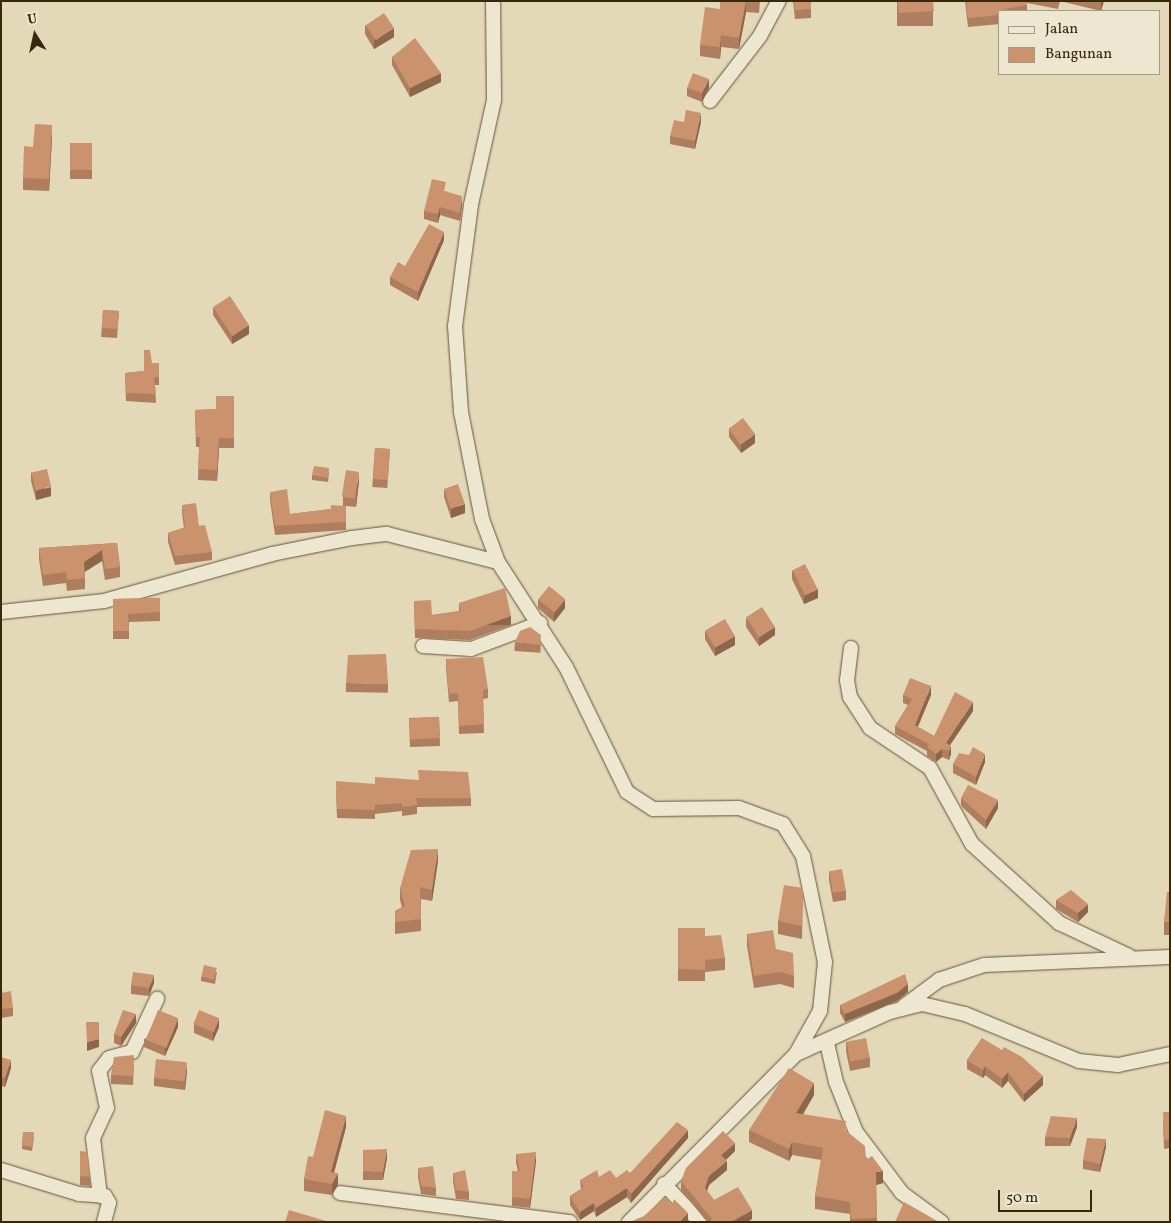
<!DOCTYPE html>
<style>
body{margin:0}
#map{position:relative;width:1171px;height:1223px;overflow:hidden;background:#e3d8b8;font-family:Vollkorn,serif}
div>[style]{position:absolute}
[style*='--x']{left:calc(var(--x)*1px);top:calc(var(--y)*1px);width:calc(var(--w)*1px);rotate:calc(var(--a)*1deg)}
.roads{filter:drop-shadow(0 0 1px #645438) drop-shadow(0 0 1px #645438)}
.minor>*{height:14px;margin:-7px;padding:0 7px;transform-origin:7px;border-radius:7px;background:#ede6d1}
.wall>*{inset:0;background:#ae7e5e;transform-origin:0 0}
.shaded-wall>*{inset:0;background:#8d674c;transform-origin:0 0}
.building>*{inset:0;background:#ca936d;transform-origin:0 0}
span{translate:-50% -50%;white-space:nowrap;text-align:center;line-height:1.15;-webkit-text-stroke:4px #ede6d1;paint-order:stroke}
.frame{position:absolute;inset:0;border:2px solid #3a280e;pointer-events:none}
.legend{position:absolute;left:998px;top:10px;width:162px;height:65px;box-sizing:border-box;background:#ede6d1;border:1px solid #a59a83;margin:0;padding:6px 9px;list-style:none;font-size:15px;color:#3a280e}
.legend li{display:flex;align-items:center;gap:10px;height:25px}
.legend b{width:25px;border:1px solid #a59a83}
.north{position:absolute;left:10px;top:10px;width:50px;height:50px;-webkit-text-stroke:4px #ede6d1;paint-order:stroke;rotate:350deg;font-size:14px;font-weight:700;line-height:20px;text-align:center;color:#3a280e}
.north::after{content:'';display:block;margin:auto;width:18px;height:22px;background:#3a280e;clip-path:polygon(50% 0,100% 100%,50% 72%,0 100%)}
.scale{position:absolute;left:998px;top:1190px;width:94px;height:22px;box-sizing:border-box;border:2px solid #3a280e;border-top:0;padding-left:6px;font-size:15px;line-height:18px;white-space:nowrap;color:#3a280e;-webkit-text-stroke:4px #ede6d1;paint-order:stroke}
</style>
<div id="map">
<div class="roads">
<div class="minor">
<i style="--x:493;--y:1;--w:99;--a:89.4"></i>
<i style="--x:494;--y:100;--w:107;--a:102.4"></i>
<i style="--x:471;--y:205;--w:122;--a:97.5"></i>
<i style="--x:455;--y:326;--w:86;--a:86"></i>
<i style="--x:461;--y:412;--w:109;--a:78.9"></i>
<i style="--x:482;--y:519;--w:46;--a:69.6"></i>
<i style="--x:498;--y:562;--w:125;--a:57.1"></i>
<i style="--x:566;--y:667;--w:139;--a:64"></i>
<i style="--x:627;--y:792;--w:31;--a:33"></i>
<i style="--x:653;--y:809;--w:86;--a:-0.7"></i>
<i style="--x:739;--y:808;--w:47;--a:20"></i>
<i style="--x:783;--y:824;--w:38;--a:58"></i>
<i style="--x:803;--y:856;--w:108;--a:78.3"></i>
<i style="--x:825;--y:962;--w:49;--a:95.8"></i>
<i style="--x:820;--y:1011;--w:49;--a:119.2"></i>
<i style="--x:796;--y:1054;--w:237;--a:134.8"></i>
<i style="--x:710;--y:101;--w:82;--a:-52.4"></i>
<i style="--x:760;--y:36;--w:40;--a:-62"></i>
<i style="--x:1;--y:612;--w:104;--a:-6.1"></i>
<i style="--x:104;--y:601;--w:174;--a:-15.6"></i>
<i style="--x:272;--y:554;--w:82;--a:-11.3"></i>
<i style="--x:352;--y:538;--w:35;--a:-7"></i>
<i style="--x:387;--y:534;--w:114;--a:14.2"></i>
<i style="--x:423;--y:646;--w:48;--a:3.6"></i>
<i style="--x:471;--y:649;--w:74;--a:-20.6"></i>
<i style="--x:851;--y:648;--w:32;--a:97"></i>
<i style="--x:847;--y:680;--w:17;--a:80"></i>
<i style="--x:850;--y:697;--w:37;--a:57"></i>
<i style="--x:870;--y:728;--w:72;--a:33.7"></i>
<i style="--x:930;--y:768;--w:87;--a:61.1"></i>
<i style="--x:972;--y:844;--w:118;--a:42.2"></i>
<i style="--x:1059;--y:923;--w:77;--a:25.2"></i>
<i style="--x:904;--y:1006;--w:44;--a:-36.6"></i>
<i style="--x:939;--y:980;--w:47;--a:-18.4"></i>
<i style="--x:984;--y:965;--w:186;--a:-2.5"></i>
<i style="--x:827;--y:1043;--w:40;--a:77"></i>
<i style="--x:836;--y:1082;--w:54;--a:68.2"></i>
<i style="--x:856;--y:1132;--w:76;--a:53"></i>
<i style="--x:902;--y:1193;--w:49;--a:36.6"></i>
<i style="--x:796;--y:1054;--w:103;--a:-24.1"></i>
<i style="--x:890;--y:1012;--w:33;--a:-14"></i>
<i style="--x:922;--y:1004;--w:44;--a:13.1"></i>
<i style="--x:965;--y:1014;--w:123;--a:22.4"></i>
<i style="--x:1079;--y:1061;--w:39;--a:6"></i>
<i style="--x:1118;--y:1065;--w:53;--a:-11.9"></i>
<i style="--x:1;--y:1170;--w:82;--a:17.1"></i>
<i style="--x:79;--y:1194;--w:26;--a:4"></i>
<i style="--x:105;--y:1196;--w:8;--a:60"></i>
<i style="--x:109;--y:1203;--w:20;--a:105"></i>
<i style="--x:664;--y:1184;--w:52;--a:46.5"></i>
<i style="--x:340;--y:1193;--w:232;--a:7.2"></i>
<i style="--x:100;--y:1196;--w:58;--a:-96.9"></i>
<i style="--x:93;--y:1138;--w:33;--a:-65"></i>
<i style="--x:107;--y:1108;--w:38;--a:-102"></i>
<i style="--x:99;--y:1071;--w:16;--a:-52"></i>
<i style="--x:109;--y:1058;--w:24;--a:-15"></i>
<i style="--x:132;--y:1052;--w:59;--a:-64.7"></i>
</div>
</div>
<div class="wall">
<i style="clip-path:polygon(720px 1px,760px 1px,759px 13px,746px 12px,739px 49px,721px 47px,720px 59px,700px 56px,700px 45px,720px 9px)"></i>
<i style="clip-path:polygon(793px 1px,811px 1px,811px 18px,795px 19px)"></i>
<i style="left:897px;top:1px;width:36px;height:25px"></i>
<i style="clip-path:polygon(965px 1px,1060px 1px,1058px 9px,1027px 3px,1027px 11px,1000px 11px,1000px 24px,968px 27px)"></i>
<i style="clip-path:polygon(1060px 1px,1104px 1px,1101px 11px)"></i>
<i style="clip-path:polygon(365px 25px,394px 37px,374px 49px,365px 34px)"></i>
<i style="clip-path:polygon(392px 57px,441px 82px,410px 97px,392px 65px)"></i>
<i style="clip-path:polygon(687px 88px,709px 88px,702px 102px,687px 96px)"></i>
<i style="clip-path:polygon(701px 122px,695px 149px,670px 144px,670px 136px)"></i>
<i style="clip-path:polygon(52px 137px,49px 191px,23px 190px,23px 178px,33px 147px)"></i>
<i style="left:70px;top:143px;width:22px;height:36px"></i>
<i style="clip-path:polygon(446px 191px,462px 205px,460px 221px,440px 215px,438px 223px,424px 219px,424px 211px)"></i>
<i style="clip-path:polygon(444px 240px,418px 301px,390px 285px,390px 277px)"></i>
<i style="clip-path:polygon(213px 307px,249px 334px,232px 344px,213px 315px)"></i>
<i style="left:103px;top:310px;width:16px;height:27px;rotate:4deg"></i>
<i style="clip-path:polygon(152px 363px,159px 363px,159px 385px,155px 385px,156px 403px,126px 401px,125px 373px,144px 371px)"></i>
<i style="clip-path:polygon(234px 396px,234px 448px,219px 448px,217px 481px,198px 480px,199px 447px,196px 447px,195px 410px,216px 409px)"></i>
<i style="clip-path:polygon(729px 429px,755px 443px,741px 453px,729px 437px)"></i>
<i style="left:375px;top:448px;width:15px;height:39px;rotate:4deg"></i>
<i style="clip-path:polygon(31px 472px,51px 496px,36px 500px,31px 481px)"></i>
<i style="clip-path:polygon(329px 472px,328px 482px,312px 480px,312px 475px)"></i>
<i style="clip-path:polygon(359px 481px,356px 507px,346px 506px,346px 530px,275px 535px,270px 500px,270px 492px,290px 514px,331px 509px,343px 506px,343px 497px)"></i>
<i style="clip-path:polygon(444px 489px,465px 513px,451px 518px,444px 497px)"></i>
<i style="clip-path:polygon(182px 505px,212px 552px,212px 560px,175px 565px,168px 542px,168px 533px,184px 528px,182px 513px)"></i>
<i style="clip-path:polygon(117px 543px,120px 567px,120px 577px,105px 580px,102px 561px,85px 572px,85px 589px,67px 591px,66px 583px,43px 586px,39px 559px,39px 548px)"></i>
<i style="clip-path:polygon(792px 570px,818px 598px,804px 604px,792px 579px)"></i>
<i style="clip-path:polygon(160px 598px,160px 621px,129px 622px,129px 639px,113px 639px,113px 599px)"></i>
<i style="clip-path:polygon(538px 599px,565px 608px,554px 622px,538px 608px)"></i>
<i style="clip-path:polygon(414px 601px,432px 615px,459px 611px,459px 603px,511px 625px,470px 640px,415px 638px)"></i>
<i style="clip-path:polygon(746px 618px,775px 635px,759px 646px,746px 627px)"></i>
<i style="clip-path:polygon(705px 631px,735px 645px,715px 656px,705px 639px)"></i>
<i style="left:515px;top:642px;width:26px;height:9px;rotate:4deg"></i>
<i style="clip-path:polygon(446px 659px,488px 689px,488px 698px,483px 699px,484px 733px,459px 734px,458px 701px,449px 702px,446px 668px)"></i>
<i style="left:346px;top:683px;width:42px;height:9px;rotate:1deg"></i>
<i style="clip-path:polygon(903px 695px,931px 695px,918px 727px,934px 736px,973px 711px,950px 745px,951px 754px,949px 760px,942px 757px,936px 762px,927px 756px,927px 751px,895px 734px,895px 726px,908px 705px,903px 703px)"></i>
<i style="left:439px;top:717px;width:29px;height:30px;rotate:88deg"></i>
<i style="clip-path:polygon(985px 762px,976px 785px,953px 773px,953px 764px)"></i>
<i style="clip-path:polygon(336px 790px,471px 798px,471px 806px,417px 807px,417px 814px,402px 816px,402px 811px,375px 814px,375px 819px,337px 818px)"></i>
<i style="clip-path:polygon(961px 798px,998px 808px,986px 829px,961px 806px)"></i>
<i style="clip-path:polygon(438px 861px,432px 901px,421px 899px,421px 931px,395px 934px,395px 911px,402px 907px,400px 900px,400px 888px)"></i>
<i style="clip-path:polygon(829px 872px,846px 891px,846px 900px,833px 902px,829px 880px)"></i>
<i style="clip-path:polygon(803px 888px,802px 939px,778px 934px,778px 921px)"></i>
<i style="clip-path:polygon(1170px 892px,1170px 935px,1164px 935px,1164px 922px)"></i>
<i style="clip-path:polygon(1056px 900px,1088px 912px,1078px 922px,1056px 909px)"></i>
<i style="clip-path:polygon(678px 928px,705px 936px,725px 958px,725px 970px,705px 972px,705px 981px,678px 981px)"></i>
<i style="clip-path:polygon(747px 934px,776px 949px,794px 976px,794px 988px,780px 984px,754px 988px,747px 946px)"></i>
<i style="clip-path:polygon(217px 972px,215px 984px,201px 981px,201px 977px)"></i>
<i style="clip-path:polygon(154px 983px,149px 996px,131px 994px,131px 985px)"></i>
<i style="clip-path:polygon(908px 992px,897px 1001px,845px 1022px,840px 1013px,840px 1005px)"></i>
<i style="clip-path:polygon(1px 993px,13px 1008px,13px 1016px,1px 1018px)"></i>
<i style="clip-path:polygon(136px 1023px,121px 1046px,114px 1043px,114px 1034px)"></i>
<i style="clip-path:polygon(194px 1024px,219px 1027px,213px 1041px,194px 1033px)"></i>
<i style="clip-path:polygon(178px 1027px,165px 1056px,144px 1047px,144px 1039px)"></i>
<i style="clip-path:polygon(982px 1038px,1043px 1085px,1024px 1102px,1008px 1081px,1002px 1088px,985px 1075px,983px 1078px,967px 1069px,967px 1060px)"></i>
<i style="clip-path:polygon(846px 1042px,870px 1058px,870px 1067px,850px 1071px,846px 1051px)"></i>
<i style="clip-path:polygon(1px 1057px,11px 1068px,5px 1087px,1px 1086px)"></i>
<i style="clip-path:polygon(134px 1064px,133px 1085px,111px 1084px,111px 1075px)"></i>
<i style="clip-path:polygon(187px 1071px,185px 1090px,154px 1086px,154px 1078px)"></i>
<i style="clip-path:polygon(814px 1095px,803px 1114px,846px 1131px,866px 1160px,883px 1183px,876px 1185px,877px 1222px,850px 1222px,850px 1214px,815px 1209px,815px 1196px,821px 1160px,792px 1155px,789px 1161px,749px 1142px,749px 1130px)"></i>
<i style="clip-path:polygon(1170px 1112px,1170px 1148px,1164px 1149px,1163px 1121px)"></i>
<i style="clip-path:polygon(346px 1127px,334px 1173px,338px 1185px,332px 1195px,304px 1191px,304px 1179px,313px 1157px)"></i>
<i style="clip-path:polygon(1077px 1127px,1070px 1146px,1045px 1146px,1045px 1137px)"></i>
<i style="clip-path:polygon(23px 1132px,34px 1137px,32px 1151px,22px 1149px)"></i>
<i style="clip-path:polygon(688px 1138px,631px 1203px,627px 1197px,596px 1217px,594px 1211px,580px 1220px,570px 1205px,570px 1196px,581px 1189px,580px 1180px,599px 1177px,616px 1178px,630px 1173px)"></i>
<i style="clip-path:polygon(1106px 1147px,1100px 1172px,1083px 1169px,1083px 1160px)"></i>
<i style="clip-path:polygon(363px 1150px,387px 1158px,383px 1180px,363px 1180px)"></i>
<i style="clip-path:polygon(80px 1151px,90px 1177px,90px 1186px,80px 1185px)"></i>
<i style="clip-path:polygon(735px 1151px,726px 1160px,727px 1170px,709px 1185px,707px 1191px,714px 1200px,752px 1219px,747px 1222px,707px 1222px,681px 1190px,681px 1181px)"></i>
<i style="clip-path:polygon(516px 1154px,536px 1161px,530px 1208px,512px 1206px,512px 1171px,518px 1171px,516px 1163px)"></i>
<i style="clip-path:polygon(418px 1168px,436px 1188px,436px 1196px,421px 1194px,418px 1177px)"></i>
<i style="clip-path:polygon(453px 1173px,469px 1192px,469px 1200px,456px 1199px,453px 1181px)"></i>
</div>
<div class="shaded-wall">
<i style="clip-path:polygon(746px 1px,746px 12px,739px 49px,739px 38px)"></i>
<i style="clip-path:polygon(1101px 1px,1104px 1px,1101px 11px)"></i>
<i style="clip-path:polygon(394px 28px,394px 37px,374px 49px,374px 40px)"></i>
<i style="clip-path:polygon(721px 35px,721px 47px,720px 59px,720px 47px)"></i>
<i style="clip-path:polygon(441px 73px,441px 82px,410px 97px,410px 88px)"></i>
<i style="clip-path:polygon(709px 79px,709px 88px,702px 102px,702px 93px)"></i>
<i style="clip-path:polygon(701px 113px,701px 122px,695px 149px,695px 141px)"></i>
<i style="clip-path:polygon(52px 125px,52px 137px,49px 191px,49px 179px)"></i>
<i style="clip-path:polygon(462px 196px,462px 205px,460px 221px,460px 213px)"></i>
<i style="clip-path:polygon(440px 207px,440px 215px,438px 223px,438px 214px)"></i>
<i style="clip-path:polygon(444px 232px,444px 240px,418px 301px,418px 292px)"></i>
<i style="clip-path:polygon(249px 325px,249px 334px,232px 344px,232px 336px)"></i>
<i style="clip-path:polygon(755px 434px,755px 443px,741px 453px,741px 445px)"></i>
<i style="clip-path:polygon(219px 438px,219px 448px,217px 481px,217px 470px)"></i>
<i style="clip-path:polygon(359px 472px,359px 481px,356px 507px,356px 499px)"></i>
<i style="clip-path:polygon(51px 487px,51px 496px,36px 500px,36px 491px)"></i>
<i style="clip-path:polygon(465px 504px,465px 513px,451px 518px,451px 509px)"></i>
<i style="clip-path:polygon(102px 550px,102px 561px,84px 572px,84px 562px)"></i>
<i style="clip-path:polygon(818px 589px,818px 598px,804px 604px,804px 596px)"></i>
<i style="clip-path:polygon(565px 599px,565px 608px,554px 622px,554px 613px)"></i>
<i style="left:511px;top:616px;width:9px;height:44px;rotate:90deg"></i>
<i style="clip-path:polygon(775px 627px,775px 635px,759px 646px,759px 637px)"></i>
<i style="clip-path:polygon(735px 636px,735px 645px,715px 656px,715px 647px)"></i>
<i style="clip-path:polygon(931px 686px,931px 695px,915px 733px,915px 725px)"></i>
<i style="clip-path:polygon(973px 702px,973px 711px,946px 751px,946px 743px)"></i>
<i style="clip-path:polygon(951px 746px,951px 754px,949px 760px,949px 751px)"></i>
<i style="clip-path:polygon(942px 749px,942px 757px,936px 762px,936px 754px)"></i>
<i style="clip-path:polygon(985px 754px,985px 762px,976px 785px,976px 777px)"></i>
<i style="clip-path:polygon(998px 800px,998px 808px,986px 829px,986px 820px)"></i>
<i style="clip-path:polygon(438px 849px,438px 861px,432px 901px,432px 890px)"></i>
<i style="clip-path:polygon(1088px 904px,1088px 912px,1078px 922px,1078px 913px)"></i>
<i style="clip-path:polygon(154px 975px,154px 983px,149px 996px,149px 988px)"></i>
<i style="clip-path:polygon(908px 984px,908px 992px,897px 1001px,845px 1022px,845px 1014px)"></i>
<i style="clip-path:polygon(136px 1014px,136px 1023px,121px 1046px,121px 1037px)"></i>
<i style="clip-path:polygon(178px 1018px,178px 1027px,165px 1056px,165px 1047px)"></i>
<i style="clip-path:polygon(219px 1018px,219px 1027px,213px 1041px,213px 1032px)"></i>
<i style="clip-path:polygon(99px 1039px,99px 1047px,87px 1051px,87px 1042px)"></i>
<i style="clip-path:polygon(11px 1060px,11px 1068px,5px 1087px,5px 1078px)"></i>
<i style="clip-path:polygon(187px 1062px,187px 1071px,185px 1090px,185px 1081px)"></i>
<i style="clip-path:polygon(985px 1066px,985px 1075px,983px 1078px,983px 1070px)"></i>
<i style="clip-path:polygon(1008px 1072px,1008px 1081px,1002px 1088px,1002px 1079px)"></i>
<i style="clip-path:polygon(1043px 1076px,1043px 1085px,1024px 1102px,1024px 1094px)"></i>
<i style="clip-path:polygon(814px 1083px,814px 1095px,796px 1126px,796px 1113px)"></i>
<i style="clip-path:polygon(346px 1116px,346px 1127px,331px 1183px,331px 1172px)"></i>
<i style="clip-path:polygon(1077px 1118px,1077px 1127px,1070px 1146px,1070px 1138px)"></i>
<i style="clip-path:polygon(688px 1130px,688px 1138px,631px 1203px,631px 1194px)"></i>
<i style="clip-path:polygon(1106px 1139px,1106px 1147px,1100px 1172px,1100px 1164px)"></i>
<i style="clip-path:polygon(792px 1142px,792px 1155px,789px 1161px,789px 1149px)"></i>
<i style="clip-path:polygon(735px 1143px,735px 1151px,721px 1164px,721px 1155px)"></i>
<i style="clip-path:polygon(387px 1149px,387px 1158px,383px 1180px,383px 1172px)"></i>
<i style="clip-path:polygon(536px 1152px,536px 1161px,530px 1208px,530px 1199px)"></i>
<i style="clip-path:polygon(727px 1161px,727px 1170px,709px 1185px,705px 1197px,705px 1188px,709px 1176px)"></i>
<i style="clip-path:polygon(883px 1171px,883px 1183px,876px 1185px,876px 1172px)"></i>
<i style="clip-path:polygon(338px 1173px,338px 1185px,332px 1195px,332px 1184px)"></i>
<i style="clip-path:polygon(627px 1188px,627px 1197px,596px 1217px,596px 1208px)"></i>
<i style="clip-path:polygon(594px 1203px,594px 1211px,580px 1220px,580px 1212px)"></i>
<i style="clip-path:polygon(752px 1210px,752px 1219px,747px 1222px,733px 1222px,733px 1221px)"></i>
<i style="clip-path:polygon(688px 1213px,688px 1222px,679px 1222px)"></i>
</div>
<div class="building">
<i style="clip-path:polygon(720px 1px,746px 1px,739px 38px,721px 35px,720px 47px,700px 45px,705px 7px,720px 9px)"></i>
<i style="clip-path:polygon(794px 1px,811px 1px,811px 9px,795px 10px)"></i>
<i style="clip-path:polygon(898px 1px,933px 1px,934px 11px,899px 13px)"></i>
<i style="clip-path:polygon(966px 1px,1027px 1px,1027px 5px,1005px 9px,1006px 11px,1000px 11px,1000px 15px,968px 18px)"></i>
<i style="left:384px;top:13px;width:18px;height:22px;rotate:56deg"></i>
<i style="clip-path:polygon(415px 38px,441px 73px,410px 88px,392px 57px)"></i>
<i style="clip-path:polygon(693px 73px,709px 79px,702px 93px,687px 88px)"></i>
<i style="clip-path:polygon(686px 110px,701px 113px,695px 141px,670px 136px,674px 120px,684px 122px)"></i>
<i style="clip-path:polygon(35px 124px,52px 125px,49px 179px,23px 178px,24px 146px,33px 147px)"></i>
<i style="left:70px;top:143px;width:22px;height:27px"></i>
<i style="clip-path:polygon(432px 179px,446px 182px,444px 191px,462px 196px,460px 213px,440px 207px,438px 214px,424px 211px)"></i>
<i style="clip-path:polygon(429px 224px,444px 232px,418px 292px,390px 277px,398px 262px,405px 266px)"></i>
<i style="left:230px;top:296px;width:35px;height:20px;rotate:57deg"></i>
<i style="left:103px;top:310px;width:16px;height:18px;rotate:4deg"></i>
<i style="clip-path:polygon(144px 350px,150px 350px,152px 363px,159px 363px,159px 377px,154px 377px,156px 394px,126px 393px,125px 373px,144px 371px)"></i>
<i style="clip-path:polygon(216px 396px,234px 396px,234px 438px,219px 438px,217px 470px,198px 469px,200px 437px,196px 437px,195px 410px,216px 409px)"></i>
<i style="left:743px;top:418px;width:20px;height:18px;rotate:53deg"></i>
<i style="left:375px;top:448px;width:15px;height:31px;rotate:4deg"></i>
<i style="clip-path:polygon(314px 466px,329px 468px,328px 478px,312px 475px)"></i>
<i style="left:47px;top:469px;width:18px;height:16px;rotate:77deg"></i>
<i style="left:346px;top:470px;width:13px;height:27px;rotate:9deg"></i>
<i style="left:458px;top:484px;width:21px;height:15px;rotate:71deg"></i>
<i style="clip-path:polygon(287px 489px,290px 514px,331px 509px,331px 505px,346px 506px,346px 522px,275px 526px,270px 492px)"></i>
<i style="clip-path:polygon(196px 503px,199px 526px,205px 525px,212px 552px,175px 556px,168px 533px,185px 527px,182px 505px)"></i>
<i style="clip-path:polygon(117px 543px,120px 567px,105px 569px,102px 550px,84px 562px,85px 578px,67px 580px,66px 572px,43px 575px,39px 548px)"></i>
<i style="left:805px;top:564px;width:28px;height:14px;rotate:63deg"></i>
<i style="left:549px;top:586px;width:21px;height:17px;rotate:39deg"></i>
<i style="clip-path:polygon(505px 588px,511px 616px,470px 631px,415px 629px,414px 601px,431px 600px,432px 615px,461px 611px,459px 603px)"></i>
<i style="clip-path:polygon(160px 598px,160px 612px,128px 614px,129px 631px,113px 631px,113px 599px)"></i>
<i style="left:762px;top:607px;width:24px;height:19px;rotate:57deg"></i>
<i style="left:725px;top:619px;width:20px;height:23px;rotate:60deg"></i>
<i style="clip-path:polygon(530px 627px,541px 635px,540px 645px,515px 642px,520px 631px)"></i>
<i style="clip-path:polygon(386px 654px,388px 684px,346px 683px,348px 655px)"></i>
<i style="clip-path:polygon(483px 657px,488px 689px,483px 690px,484px 724px,459px 726px,458px 693px,449px 694px,446px 659px)"></i>
<i style="clip-path:polygon(910px 678px,931px 686px,915px 725px,934px 736px,955px 692px,973px 702px,946px 743px,951px 746px,949px 751px,942px 749px,936px 754px,927px 747px,929px 744px,895px 726px,912px 699px,903px 695px)"></i>
<i style="left:439px;top:717px;width:21px;height:30px;rotate:87deg"></i>
<i style="clip-path:polygon(973px 747px,985px 754px,976px 777px,953px 764px,959px 753px,969px 755px)"></i>
<i style="clip-path:polygon(418px 770px,468px 772px,471px 798px,416px 798px,417px 805px,402px 807px,402px 803px,375px 805px,375px 810px,337px 809px,336px 781px,375px 784px,375px 777px,419px 780px)"></i>
<i style="clip-path:polygon(968px 785px,998px 800px,986px 820px,961px 798px)"></i>
<i style="clip-path:polygon(438px 849px,432px 890px,420px 887px,421px 919px,395px 922px,395px 911px,405px 906px,400px 888px,411px 850px)"></i>
<i style="left:842px;top:869px;width:22px;height:13px;rotate:80deg"></i>
<i style="clip-path:polygon(784px 885px,803px 888px,802px 926px,778px 921px)"></i>
<i style="clip-path:polygon(1071px 890px,1088px 904px,1078px 913px,1056px 900px)"></i>
<i style="clip-path:polygon(1167px 892px,1170px 892px,1170px 922px,1164px 922px)"></i>
<i style="clip-path:polygon(678px 928px,705px 928px,705px 936px,721px 935px,725px 958px,705px 960px,705px 970px,678px 969px)"></i>
<i style="clip-path:polygon(773px 930px,776px 949px,793px 953px,794px 976px,780px 972px,754px 976px,747px 934px)"></i>
<i style="left:204px;top:965px;width:13px;height:12px;rotate:13deg"></i>
<i style="clip-path:polygon(133px 972px,154px 975px,149px 988px,131px 985px)"></i>
<i style="clip-path:polygon(905px 974px,908px 984px,897px 993px,845px 1014px,840px 1005px)"></i>
<i style="clip-path:polygon(11px 991px,13px 1008px,1px 1009px,1px 993px)"></i>
<i style="clip-path:polygon(123px 1010px,136px 1014px,121px 1037px,114px 1034px)"></i>
<i style="left:158px;top:1010px;width:22px;height:32px;rotate:22deg"></i>
<i style="left:199px;top:1010px;width:22px;height:15px;rotate:22deg"></i>
<i style="clip-path:polygon(86px 1022px,99px 1022px,99px 1039px,87px 1042px)"></i>
<i style="left:866px;top:1038px;width:20px;height:20px;rotate:79deg"></i>
<i style="clip-path:polygon(982px 1038px,1002px 1050px,1004px 1047px,1022px 1057px,1043px 1076px,1024px 1094px,1008px 1072px,1002px 1079px,985px 1066px,983px 1070px,967px 1060px)"></i>
<i style="clip-path:polygon(134px 1055px,133px 1076px,111px 1075px,114px 1057px)"></i>
<i style="clip-path:polygon(1px 1057px,11px 1060px,5px 1078px,1px 1077px)"></i>
<i style="left:156px;top:1059px;width:31px;height:19px;rotate:6deg"></i>
<i style="clip-path:polygon(789px 1068px,814px 1083px,796px 1113px,846px 1121px,845px 1130px,865px 1146px,866px 1160px,872px 1156px,883px 1171px,876px 1172px,877px 1218px,851px 1219px,850px 1202px,815px 1196px,823px 1148px,792px 1142px,789px 1149px,749px 1130px)"></i>
<i style="clip-path:polygon(325px 1110px,346px 1116px,331px 1172px,338px 1173px,332px 1184px,304px 1179px,308px 1156px,313px 1157px)"></i>
<i style="clip-path:polygon(1163px 1112px,1170px 1112px,1170px 1139px,1164px 1140px)"></i>
<i style="clip-path:polygon(1051px 1116px,1077px 1118px,1070px 1138px,1045px 1137px)"></i>
<i style="clip-path:polygon(677px 1122px,688px 1130px,631px 1194px,627px 1188px,596px 1208px,594px 1203px,580px 1212px,570px 1196px,584px 1187px,580px 1180px,597px 1170px,599px 1177px,610px 1170px,616px 1178px,627px 1170px,630px 1173px)"></i>
<i style="clip-path:polygon(723px 1131px,735px 1143px,721px 1155px,727px 1161px,709px 1176px,705px 1188px,714px 1200px,738px 1187px,752px 1210px,733px 1221px,734px 1222px,709px 1222px,712px 1219px,681px 1181px,686px 1168px)"></i>
<i style="clip-path:polygon(23px 1132px,34px 1132px,32px 1147px,22px 1145px)"></i>
<i style="clip-path:polygon(1087px 1138px,1106px 1139px,1100px 1164px,1083px 1160px)"></i>
<i style="clip-path:polygon(387px 1149px,383px 1172px,363px 1171px,363px 1150px)"></i>
<i style="clip-path:polygon(80px 1151px,87px 1152px,90px 1177px,80px 1176px)"></i>
<i style="clip-path:polygon(536px 1152px,530px 1199px,512px 1197px,512px 1171px,520px 1171px,516px 1154px)"></i>
<i style="clip-path:polygon(433px 1166px,436px 1188px,421px 1186px,418px 1168px)"></i>
<i style="clip-path:polygon(465px 1170px,469px 1192px,456px 1190px,453px 1173px)"></i>
<i style="clip-path:polygon(665px 1197px,672px 1205px,674px 1199px,688px 1213px,679px 1222px,630px 1222px,644px 1216px)"></i>
<i style="clip-path:polygon(904px 1202px,939px 1222px,895px 1222px)"></i>
<i style="clip-path:polygon(289px 1210px,326px 1221px,326px 1222px,285px 1222px)"></i>
</div>
<div class="frame"></div>
<ul class="legend">
<li><b style="height:6px;background:#ede6d1"></b>Jalan</li>
<li><b style="height:14px;background:#ca936d"></b>Bangunan</li>
</ul>
<div class="north">U</div>
<div class="scale">50 m</div>
</div>
